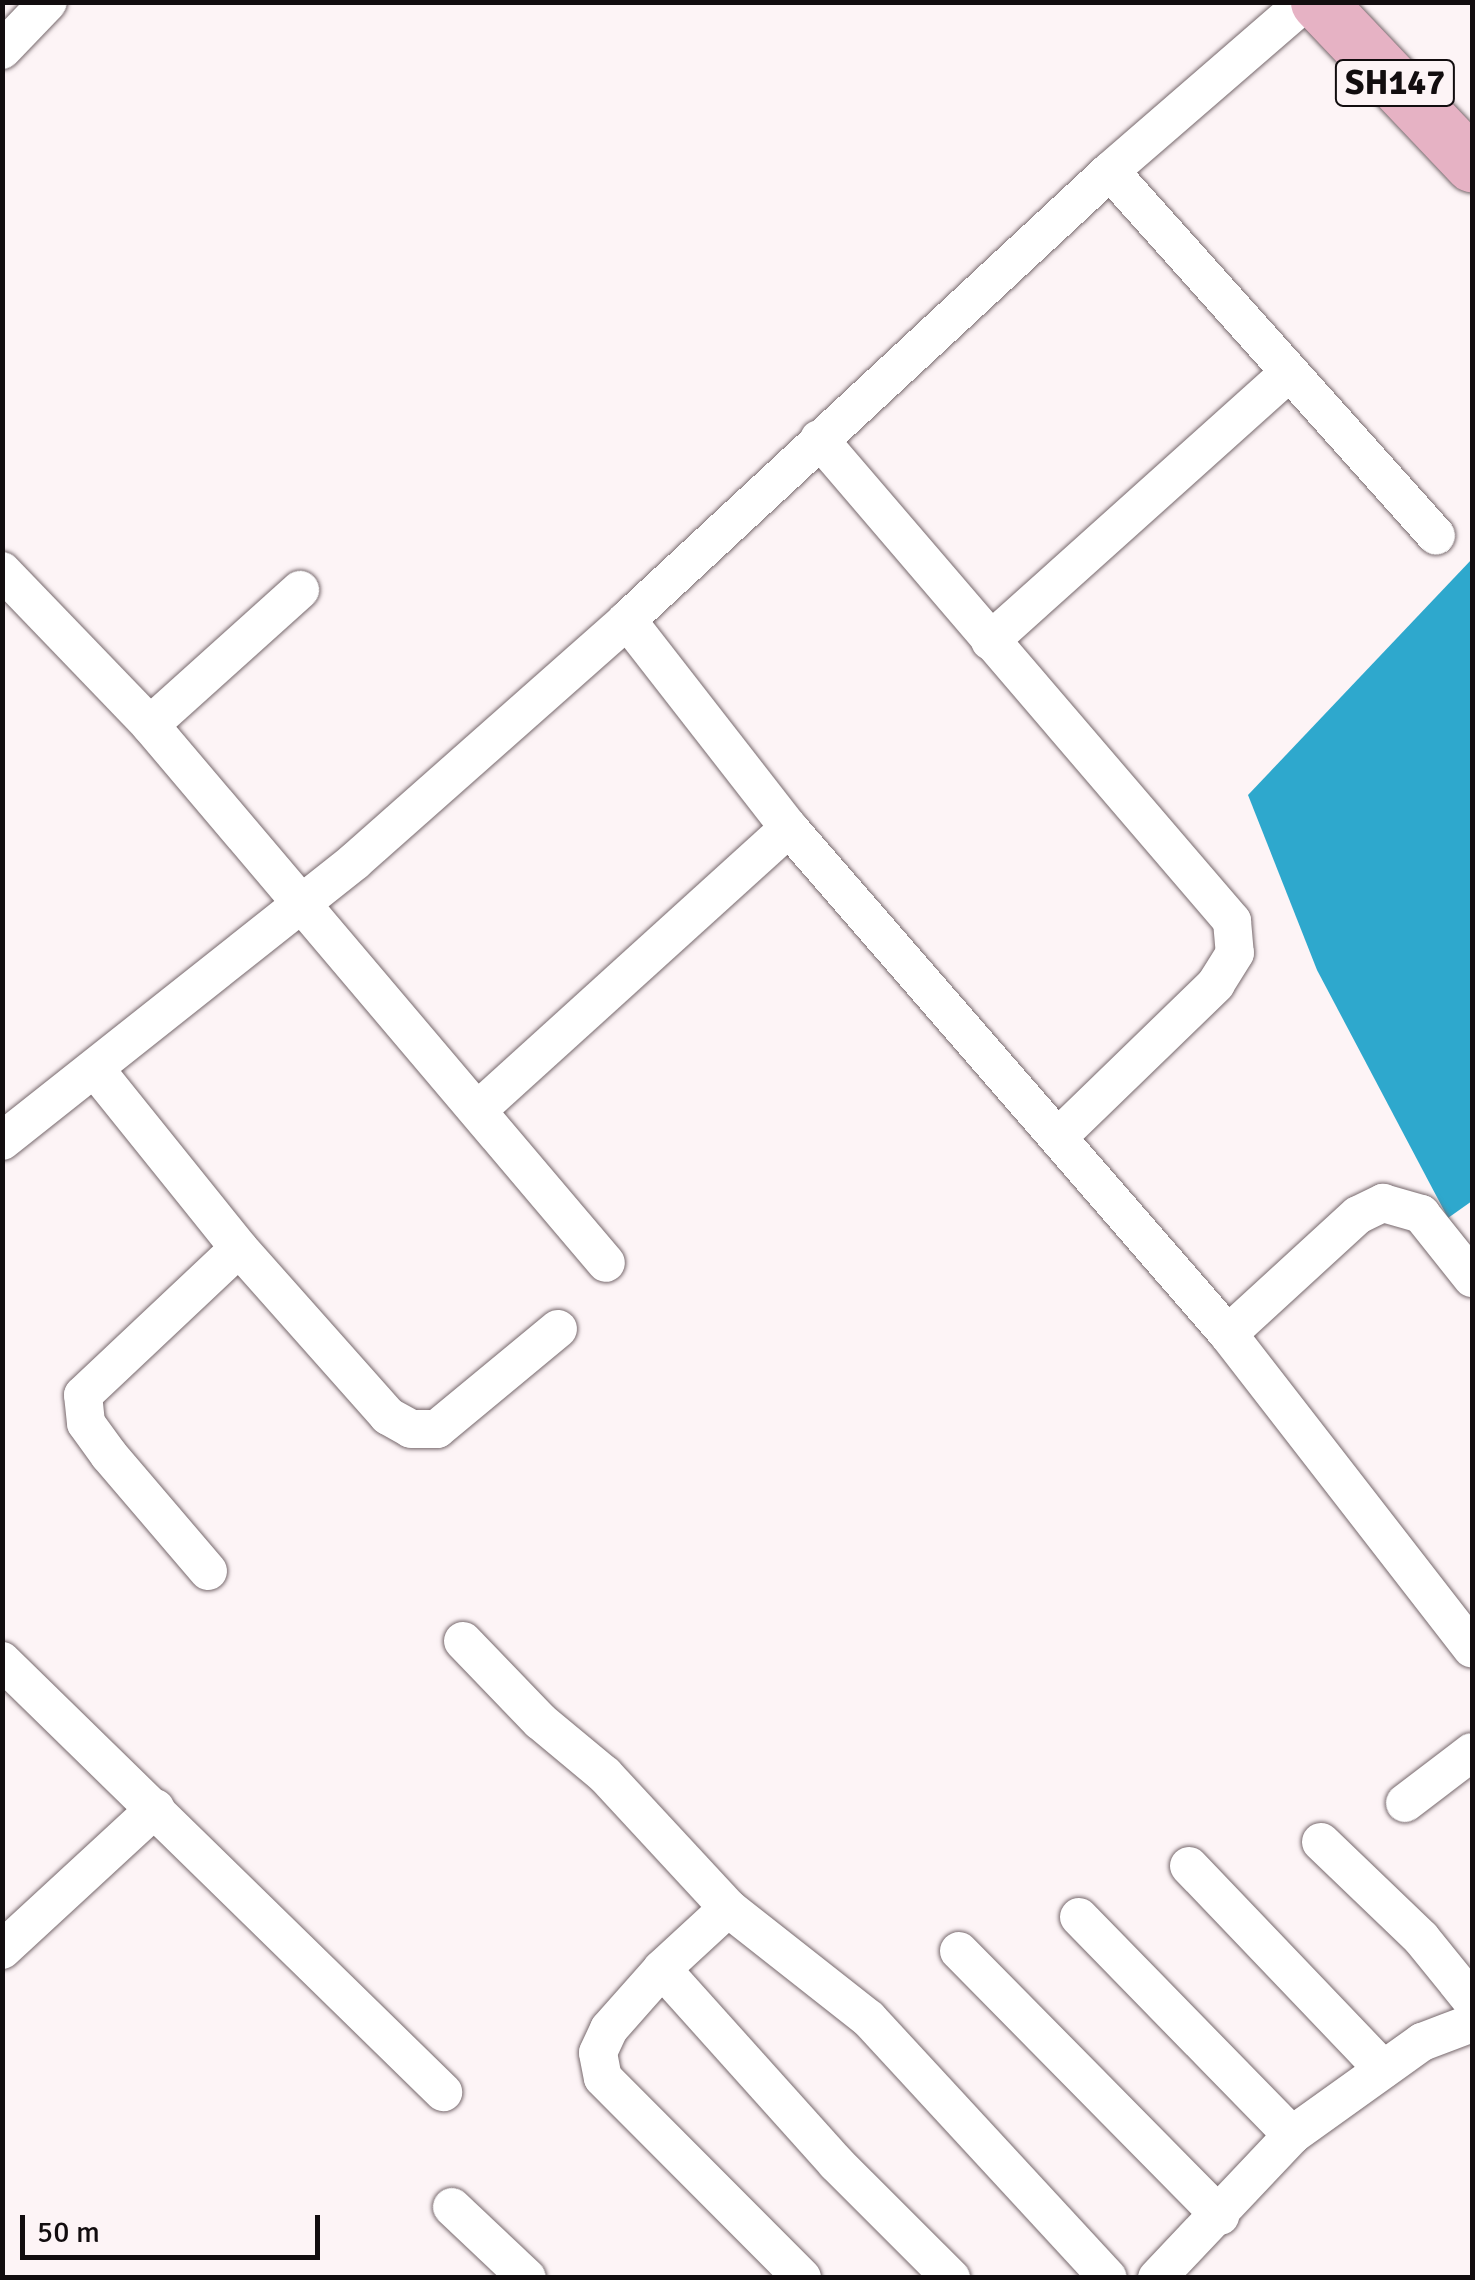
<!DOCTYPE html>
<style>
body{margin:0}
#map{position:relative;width:1475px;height:2280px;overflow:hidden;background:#fdf4f6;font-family:Signika,sans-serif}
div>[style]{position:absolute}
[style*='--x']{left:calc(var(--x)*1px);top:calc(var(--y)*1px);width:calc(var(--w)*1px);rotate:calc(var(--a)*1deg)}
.water>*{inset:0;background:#2ea8cd}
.roads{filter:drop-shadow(0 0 2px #76686c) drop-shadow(0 0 2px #76686c)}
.minor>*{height:38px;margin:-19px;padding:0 19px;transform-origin:19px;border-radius:19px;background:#fff}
.primary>*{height:55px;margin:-27.5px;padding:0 27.5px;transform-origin:27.5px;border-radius:27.5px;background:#e6b2c4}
span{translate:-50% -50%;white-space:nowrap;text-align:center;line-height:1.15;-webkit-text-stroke:10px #fdf4f6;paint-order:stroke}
.shield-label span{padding:2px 8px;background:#fdf4f6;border:2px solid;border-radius:8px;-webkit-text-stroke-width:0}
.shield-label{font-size:35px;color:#120d0f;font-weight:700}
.frame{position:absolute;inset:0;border:5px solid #120d0f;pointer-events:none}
.scale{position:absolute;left:20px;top:2215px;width:300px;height:45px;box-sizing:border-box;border:5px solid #120d0f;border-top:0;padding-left:12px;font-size:30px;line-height:35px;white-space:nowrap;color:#120d0f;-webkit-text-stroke:8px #fdf4f6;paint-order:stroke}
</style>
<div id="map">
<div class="water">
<i style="clip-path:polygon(1472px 559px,1472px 1201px,1448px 1218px,1317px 970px,1248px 795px)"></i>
</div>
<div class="roads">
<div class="minor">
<i style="--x:2;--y:50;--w:66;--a:-46.2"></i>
<i style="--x:1110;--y:171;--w:489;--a:48.2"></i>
<i style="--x:819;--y:439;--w:635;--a:49.41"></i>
<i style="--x:1232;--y:921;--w:32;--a:85"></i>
<i style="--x:1235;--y:953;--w:36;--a:122"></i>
<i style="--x:1216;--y:984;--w:220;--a:135.9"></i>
<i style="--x:2;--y:571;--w:214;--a:46.1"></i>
<i style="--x:150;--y:725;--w:705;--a:49.72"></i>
<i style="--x:627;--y:620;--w:264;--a:52.1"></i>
<i style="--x:789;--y:828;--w:670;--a:49.06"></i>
<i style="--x:1228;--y:1334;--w:398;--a:52.2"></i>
<i style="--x:990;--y:641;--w:398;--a:-41.9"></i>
<i style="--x:150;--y:725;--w:202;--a:-42"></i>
<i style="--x:95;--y:1069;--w:230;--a:51.2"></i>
<i style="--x:239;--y:1248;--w:225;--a:48.4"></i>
<i style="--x:388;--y:1416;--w:26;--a:29"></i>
<i style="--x:411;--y:1429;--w:26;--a:0"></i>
<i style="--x:437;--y:1429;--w:157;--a:-39.6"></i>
<i style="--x:480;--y:1108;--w:417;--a:-42.2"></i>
<i style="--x:2;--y:1141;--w:451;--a:-38.4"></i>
<i style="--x:355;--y:861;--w:363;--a:-41.5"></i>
<i style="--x:627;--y:620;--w:659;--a:-42.91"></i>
<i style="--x:1110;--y:171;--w:258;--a:-40.9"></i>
<i style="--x:1228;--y:1334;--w:176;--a:-42.5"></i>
<i style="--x:1358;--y:1215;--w:28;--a:-26"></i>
<i style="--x:1383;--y:1203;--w:40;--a:16"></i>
<i style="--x:1421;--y:1214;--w:82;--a:51.4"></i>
<i style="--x:208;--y:1571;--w:153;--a:-130.5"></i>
<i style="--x:109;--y:1455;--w:39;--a:-126"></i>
<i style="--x:86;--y:1423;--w:28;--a:-96"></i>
<i style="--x:83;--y:1395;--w:214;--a:-43.3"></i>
<i style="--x:463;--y:1641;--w:111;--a:46.1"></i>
<i style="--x:540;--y:1721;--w:85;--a:39.7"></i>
<i style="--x:605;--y:1775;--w:181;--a:47.2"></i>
<i style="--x:728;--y:1908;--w:179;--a:38.2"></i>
<i style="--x:869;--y:2019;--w:352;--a:47.3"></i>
<i style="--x:2;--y:1661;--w:617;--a:44.34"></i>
<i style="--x:1405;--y:1803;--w:84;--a:-37.3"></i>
<i style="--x:1321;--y:1842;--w:139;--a:43.8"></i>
<i style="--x:1421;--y:1938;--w:81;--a:51"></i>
<i style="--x:1189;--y:1866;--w:281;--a:46.3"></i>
<i style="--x:728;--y:1908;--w:90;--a:137.3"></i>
<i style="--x:662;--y:1969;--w:80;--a:131.5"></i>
<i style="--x:609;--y:2029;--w:26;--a:115"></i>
<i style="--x:598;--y:2053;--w:25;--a:79"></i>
<i style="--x:603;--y:2078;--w:282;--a:45.1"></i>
<i style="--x:1079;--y:1917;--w:305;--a:45.7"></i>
<i style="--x:2;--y:1950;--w:209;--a:-42.7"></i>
<i style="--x:959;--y:1951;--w:372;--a:45.4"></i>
<i style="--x:662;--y:1969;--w:261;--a:48.1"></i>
<i style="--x:836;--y:2163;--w:163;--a:45"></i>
<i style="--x:452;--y:2207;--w:103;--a:43.4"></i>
<i style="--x:1157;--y:2278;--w:197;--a:-46.6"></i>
<i style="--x:1292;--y:2135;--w:160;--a:-35.6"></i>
<i style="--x:1422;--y:2042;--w:53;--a:-20.8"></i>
</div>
<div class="primary">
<i style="--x:1318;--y:2;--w:224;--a:46.5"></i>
</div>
</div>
<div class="shield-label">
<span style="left:1395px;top:83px">SH147</span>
</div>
<div class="frame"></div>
<div class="scale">50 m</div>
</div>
